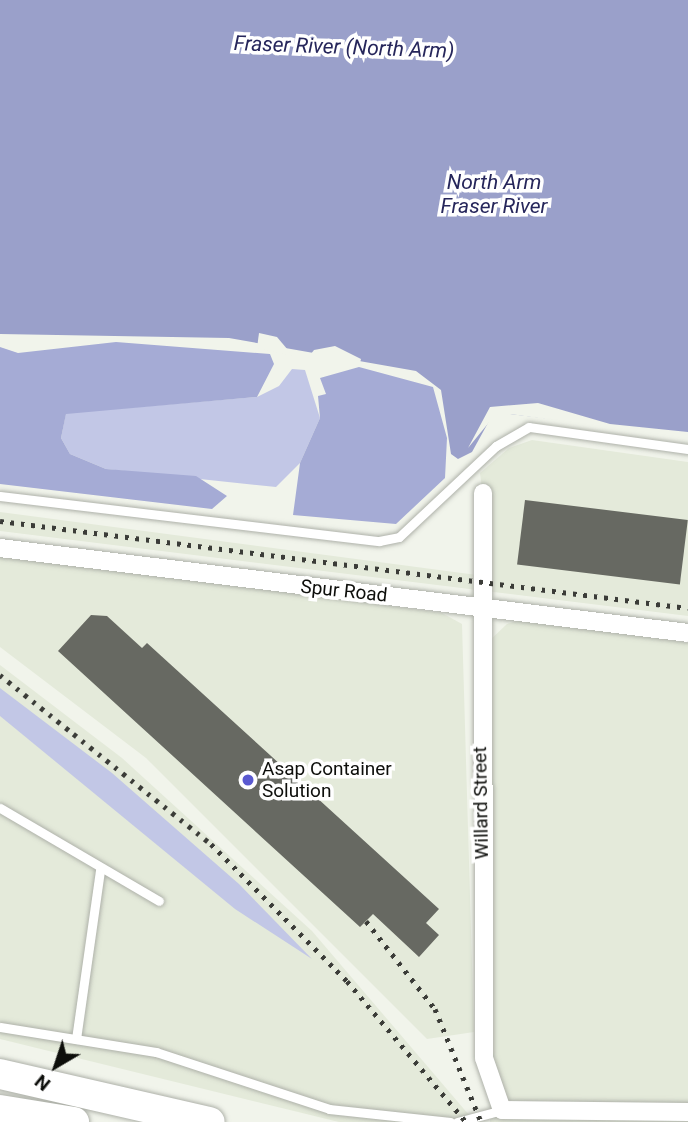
<!DOCTYPE html>
<style>
body{margin:0}
#map{position:relative;width:688px;height:1122px;overflow:hidden;background:#f1f4eb;font-family:Roboto,sans-serif}
div>[style]{position:absolute}
[style*='--x']{left:calc(var(--x)*1px);top:calc(var(--y)*1px);width:calc(var(--w)*1px);rotate:calc(var(--a)*1deg)}
.built>*{inset:0;background:#e4eada}
.green>*{inset:0;background:#c2c7e6}
.forest>*{inset:0;background:#a5abd5}
.water>*{inset:0;background:#9aa0ca}
.pier>*{inset:0;background:#f1f4eb}
.building>*{inset:0;background:#676962;transform-origin:0 0}
.roads{filter:drop-shadow(0 0 2px #aeb1a9) drop-shadow(0 0 2px #aeb1a9)}
.service>*{height:9px;margin:-4.5px;padding:0 4.5px;transform-origin:4.5px;border-radius:4.5px;background:#fff}
.minor>*{height:18px;margin:-9px;padding:0 9px;transform-origin:9px;border-radius:9px;background:#fff}
.primary>*{height:30px;margin:-15px;padding:0 15px;transform-origin:15px;border-radius:15px;background:#fff}
.rail>*{height:5px;margin-top:-2.5px;transform-origin:0;background:repeating-linear-gradient(90deg,#3b3c38 0 3.5px,transparent 0 10.5px)}
.dots>*{width:19px;height:19px;translate:-50% -50%;box-sizing:border-box;border:4px solid #fff;border-radius:50%}
span{translate:-50% -50%;white-space:nowrap;text-align:center;line-height:1.15;-webkit-text-stroke:7px #fff;paint-order:stroke}
.street-label{font-size:19px;color:#0d0e0b}
.poi-label{font-size:19px;color:#0d0e0b}
.left{translate:0 -50%;text-align:left}
.water-label{font-size:21px;color:#26265b;font-style:italic}
.north{position:absolute;left:21px;top:1031px;width:70px;height:70px;-webkit-text-stroke:5px #fff;paint-order:stroke;rotate:219deg;font-size:19px;font-weight:700;line-height:28px;text-align:center;color:#0d0e0b}
.north::after{content:'';display:block;margin:auto;width:24px;height:32px;background:#0d0e0b;clip-path:polygon(50% 0,100% 100%,50% 72%,0 100%)}
</style>
<div id="map">
<div class="built">
<i style="clip-path:polygon(532px 440px,688px 462px,688px 616px,0 531px,0 512px,492px 577px,480px 473px,509px 448px)"></i>
<i style="clip-path:polygon(0 553px,442px 613px,462px 624px,474px 1032px,427px 1039px,146px 758px,0 647px)"></i>
<i style="clip-path:polygon(527px 617px,688px 643px,688px 1122px,490px 1122px,489px 641px,507px 624px)"></i>
<i style="clip-path:polygon(0 665px,122px 758px,312px 931px,475px 1122px,339px 1122px,0 1039px)"></i>
</div>
<div class="green">
<i style="clip-path:polygon(292px 369px,305px 370px,320px 418px,300px 463px,276px 487px,106px 469px,70px 454px,61px 438px,66px 413px,257px 397px,279px 386px)"></i>
<i style="clip-path:polygon(0 688px,112px 773px,239px 884px,312px 959px,235px 909px,0 716px)"></i>
</div>
<div class="forest">
<i style="clip-path:polygon(116px 342px,270px 354px,274px 364px,257px 397px,66px 414px,61px 438px,70px 454px,106px 469px,196px 476px,227px 496px,212px 509px,0 484px,0 347px,18px 353px)"></i>
<i style="clip-path:polygon(359px 367px,433px 387px,447px 438px,445px 478px,396px 524px,293px 515px,300px 463px,320px 418px,318px 396px,326px 394px,320px 378px)"></i>
</div>
<div class="water">
<i style="clip-path:polygon(0 0,688px 0,688px 436px,494px 412px,472px 452px,458px 459px,451px 454px,441px 390px,416px 371px,229px 338px,0 334px)"></i>
</div>
<div class="pier">
<i style="clip-path:polygon(259px 333px,277px 337px,293px 356px,257px 348px)"></i>
<i style="clip-path:polygon(335px 346px,361px 359px,359px 367px,307px 359px,314px 350px)"></i>
<i style="clip-path:polygon(538px 403px,610px 424px,688px 432px,688px 439px,510px 414px,495px 415px,468px 448px,490px 407px)"></i>
</div>
<div class="building">
<i style="left:525px;top:500px;width:164px;height:65px;rotate:7deg"></i>
<i style="clip-path:polygon(91px 615px,107px 616px,142px 648px,147px 643px,439px 909px,426px 923px,439px 935px,419px 957px,373px 914px,360px 927px,58px 651px)"></i>
</div>
<div class="roads">
<div class="service">
<i style="--x:0;--y:496;--w:382;--a:6.8"></i>
<i style="--x:379;--y:541;--w:20;--a:-11"></i>
<i style="--x:399;--y:537;--w:133;--a:-43.2"></i>
<i style="--x:496;--y:446;--w:38;--a:-30"></i>
<i style="--x:529;--y:427;--w:161;--a:7.9"></i>
<i style="--x:0;--y:808;--w:184;--a:30.3"></i>
<i style="--x:0;--y:1027;--w:158;--a:9.1"></i>
<i style="--x:156;--y:1052;--w:182;--a:18.2"></i>
<i style="--x:329;--y:1109;--w:122;--a:6.1"></i>
<i style="--x:76;--y:1039;--w:171;--a:-81.9"></i>
<i style="--x:457;--y:1122;--w:47;--a:-14.9"></i>
</div>
<div class="minor">
<i style="--x:483;--y:493;--w:565;--a:89.9"></i>
<i style="--x:484;--y:1058;--w:55;--a:70.9"></i>
<i style="--x:502;--y:1110;--w:186;--a:0.6"></i>
<i style="--x:0;--y:548;--w:693;--a:7.04"></i>
</div>
<div class="primary">
<i style="--x:0;--y:1074;--w:215;--a:12.9"></i>
<i style="--x:0;--y:1110;--w:75;--a:9.2"></i>
</div>
</div>
<div class="rail">
<i style="--x:0;--y:521;--w:693;--a:7.21"></i>
<i style="--x:0;--y:675;--w:270;--a:38.7"></i>
<i style="--x:211;--y:844;--w:193;--a:45.2"></i>
<i style="--x:347;--y:981;--w:185;--a:49.8"></i>
<i style="--x:366;--y:921;--w:112;--a:51.9"></i>
<i style="--x:435;--y:1009;--w:122;--a:67.8"></i>
</div>
<div class="dots">
<i style="left:248px;top:780px;background:#5a59d0"></i>
</div>
<div class="street-label">
<span style="left:344px;top:591px;rotate:6deg">Spur Road</span>
<span style="left:481px;top:803px;rotate:-91deg">Willard Street</span>
</div>
<div class="poi-label">
<span class="left" style="left:262px;top:780px">Asap Container<br>Solution</span>
</div>
<div class="water-label">
<span style="left:344px;top:47px;rotate:2deg">Fraser River (North Arm)</span>
<span style="left:494px;top:194px">North Arm<br>Fraser River</span>
</div>
<div class="north">N</div>
</div>
